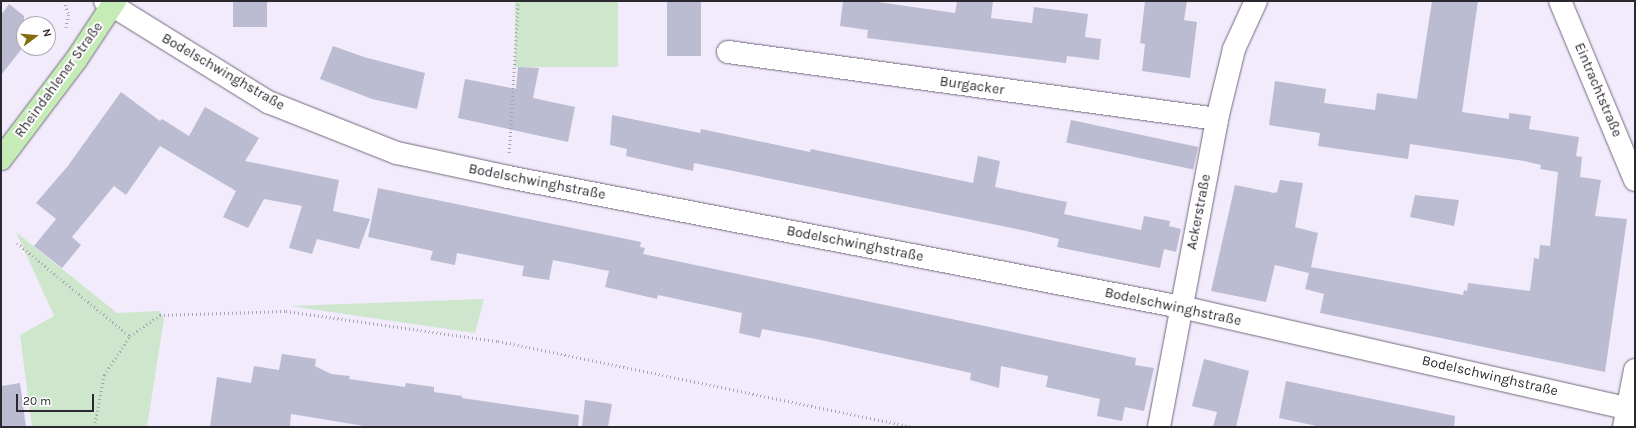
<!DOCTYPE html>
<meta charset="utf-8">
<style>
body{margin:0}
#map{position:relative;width:1636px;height:428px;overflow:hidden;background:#f2ebfc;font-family:Karla,sans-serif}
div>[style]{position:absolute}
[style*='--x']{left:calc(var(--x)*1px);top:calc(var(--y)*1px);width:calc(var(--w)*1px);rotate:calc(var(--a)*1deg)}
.green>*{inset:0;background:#cde6cc;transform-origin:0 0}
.building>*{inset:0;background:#bbbcd2;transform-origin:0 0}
.path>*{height:2.5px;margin-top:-1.25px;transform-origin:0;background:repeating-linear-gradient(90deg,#a8a3b0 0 1px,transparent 0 4px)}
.roads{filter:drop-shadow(0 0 1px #72697c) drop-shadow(0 0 1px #72697c)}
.minor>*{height:22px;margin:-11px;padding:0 11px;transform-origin:11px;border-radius:11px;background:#fff}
.major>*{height:22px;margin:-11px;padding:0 11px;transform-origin:11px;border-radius:11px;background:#c5ebb6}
span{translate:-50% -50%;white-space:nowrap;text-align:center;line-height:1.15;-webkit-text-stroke:4px #fff;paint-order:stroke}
.street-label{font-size:14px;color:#2c2830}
.frame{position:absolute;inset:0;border:2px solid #2c2830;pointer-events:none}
.north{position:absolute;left:16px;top:16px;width:40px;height:40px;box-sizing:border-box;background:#fff;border:1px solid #aba9ac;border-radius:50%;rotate:74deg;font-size:11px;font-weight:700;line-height:16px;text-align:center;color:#2c2830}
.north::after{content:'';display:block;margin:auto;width:14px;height:18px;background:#826e0b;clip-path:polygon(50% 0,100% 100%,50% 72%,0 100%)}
.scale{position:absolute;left:16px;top:394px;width:78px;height:18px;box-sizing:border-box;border:2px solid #2c2830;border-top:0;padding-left:5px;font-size:12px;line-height:14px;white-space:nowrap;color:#2c2830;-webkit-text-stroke:3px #fff;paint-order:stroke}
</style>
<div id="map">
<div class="green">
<i style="left:515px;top:1px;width:103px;height:66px"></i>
<i style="clip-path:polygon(16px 232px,117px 313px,160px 311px,164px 319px,147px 427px,32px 427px,20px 335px,54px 316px)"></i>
<i style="clip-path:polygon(484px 299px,475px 333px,290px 306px)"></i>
</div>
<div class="building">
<i style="left:233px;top:1px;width:34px;height:26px"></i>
<i style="left:667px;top:1px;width:34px;height:55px"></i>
<i style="clip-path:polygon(843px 1px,871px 1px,955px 13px,957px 1px,993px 1px,991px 18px,1032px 23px,1034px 7px,1088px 14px,1085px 37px,1101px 39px,1099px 60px,1067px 56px,1066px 63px,867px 38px,868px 30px,840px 26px)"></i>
<i style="clip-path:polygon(1145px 1px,1187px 1px,1184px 20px,1197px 22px,1190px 78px,1142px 71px,1145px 44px,1140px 43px)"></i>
<i style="clip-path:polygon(1432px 1px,1478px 1px,1462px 112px,1509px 119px,1509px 113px,1531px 116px,1529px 129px,1579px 137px,1576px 156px,1582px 157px,1580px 177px,1601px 180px,1595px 216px,1627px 219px,1605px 372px,1320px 313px,1324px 294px,1305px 289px,1309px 273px,1275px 265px,1266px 302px,1211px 291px,1235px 185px,1274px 193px,1277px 192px,1280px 180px,1303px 183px,1295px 227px,1318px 233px,1311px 267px,1463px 295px,1464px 290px,1467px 291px,1468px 283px,1530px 291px,1534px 258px,1539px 259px,1540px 245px,1550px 246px,1558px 172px,1540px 169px,1541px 165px,1524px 161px,1410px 144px,1408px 159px,1318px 146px,1320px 133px,1269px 125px,1275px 81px,1326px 89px,1324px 103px,1375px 110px,1377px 93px,1417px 99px)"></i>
<i style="clip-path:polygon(9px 4px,24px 16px,24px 46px,1px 75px,1px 15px)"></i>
<i style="clip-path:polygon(333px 46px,364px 57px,425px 73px,417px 109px,372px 99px,320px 79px)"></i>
<i style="clip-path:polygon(518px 67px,539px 68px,533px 98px,575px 107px,568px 142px,458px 118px,465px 79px,516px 89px)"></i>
<i style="clip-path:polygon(121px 92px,160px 121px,162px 119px,189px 136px,205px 107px,259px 138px,245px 161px,339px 180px,333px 211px,370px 219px,359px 249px,317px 239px,312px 254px,289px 248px,302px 206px,264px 199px,248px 228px,223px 217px,236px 191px,160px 146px,126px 195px,114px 186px,72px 237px,81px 245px,62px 268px,34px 246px,56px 219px,36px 203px,67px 167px)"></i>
<i style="clip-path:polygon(612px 115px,700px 133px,701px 129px,810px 152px,811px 149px,973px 183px,978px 156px,1000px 161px,995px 187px,1067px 202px,1064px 214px,1141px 230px,1144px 216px,1170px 221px,1169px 226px,1181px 229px,1176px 252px,1164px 249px,1160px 268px,1057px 247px,1059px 239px,1026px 231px,694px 163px,693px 171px,626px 156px,627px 149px,610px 145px)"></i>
<i style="left:1071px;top:120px;width:130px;height:23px;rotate:12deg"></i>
<i style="clip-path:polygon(378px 188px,641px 242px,640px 247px,645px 248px,643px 254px,1136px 358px,1135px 365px,1154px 368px,1144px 411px,1125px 407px,1122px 421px,1097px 416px,1100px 399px,1046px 387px,1048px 376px,1001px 366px,999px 388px,970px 380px,971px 373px,816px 339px,762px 329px,760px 338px,739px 333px,742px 313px,658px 295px,657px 299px,605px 287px,609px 271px,553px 260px,549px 280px,522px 276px,524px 266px,457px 253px,455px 265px,430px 260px,433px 251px,368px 237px)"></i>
<i style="clip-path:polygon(1415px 195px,1459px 200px,1454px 226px,1410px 217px)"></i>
<i style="clip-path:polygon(282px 354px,316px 359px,315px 366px,331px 374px,350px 376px,349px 379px,405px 387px,406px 383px,434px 387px,434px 392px,462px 396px,462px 398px,579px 415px,578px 427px,370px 427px,291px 414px,290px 427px,210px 427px,217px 377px,251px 383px,254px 366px,279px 370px)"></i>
<i style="clip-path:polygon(1204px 359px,1249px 371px,1236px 427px,1213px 427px,1217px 412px,1192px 406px)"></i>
<i style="clip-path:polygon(1286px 381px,1455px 416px,1454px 427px,1321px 427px,1279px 418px)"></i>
<i style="clip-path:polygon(20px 383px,26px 427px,1px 427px,1px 386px)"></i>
<i style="clip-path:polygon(585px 400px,612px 404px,608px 427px,582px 427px)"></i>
</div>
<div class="path">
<i style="--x:64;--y:1;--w:15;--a:70"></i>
<i style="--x:69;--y:15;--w:13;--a:103"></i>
<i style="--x:509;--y:153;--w:152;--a:-86.6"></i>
<i style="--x:17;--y:243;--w:146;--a:39.5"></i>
<i style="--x:94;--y:427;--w:53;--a:-79.1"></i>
<i style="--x:104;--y:375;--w:47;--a:-56.3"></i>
<i style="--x:130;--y:336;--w:37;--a:-35"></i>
<i style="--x:160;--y:315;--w:126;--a:-1.8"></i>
<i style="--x:286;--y:311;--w:214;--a:8.1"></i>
<i style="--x:498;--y:341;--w:424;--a:11.7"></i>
</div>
<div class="roads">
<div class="minor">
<i style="--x:105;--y:1;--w:192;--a:31.8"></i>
<i style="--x:268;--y:102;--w:139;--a:21.6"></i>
<i style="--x:397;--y:153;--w:114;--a:12.2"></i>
<i style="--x:508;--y:177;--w:685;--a:10.93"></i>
<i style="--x:1181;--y:307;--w:466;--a:12.8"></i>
<i style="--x:1560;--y:1;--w:194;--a:67.3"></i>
<i style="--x:728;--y:52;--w:494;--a:7.8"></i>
<i style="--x:1159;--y:427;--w:313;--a:-79.3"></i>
<i style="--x:1217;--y:119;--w:72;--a:-76.3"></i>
<i style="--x:1234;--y:49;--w:53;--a:-65.4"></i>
<i style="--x:1624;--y:427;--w:58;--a:-79.1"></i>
</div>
<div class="major">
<i style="--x:1;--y:159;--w:124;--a:-52.9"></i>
<i style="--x:76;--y:60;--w:71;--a:-56.5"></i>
</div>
</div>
<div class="street-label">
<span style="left:223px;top:72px;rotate:30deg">Bodelschwinghstraße</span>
<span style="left:59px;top:80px;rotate:-54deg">Rheindahlener Straße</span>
<span style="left:972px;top:86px;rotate:8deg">Burgacker</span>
<span style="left:1598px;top:90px;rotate:67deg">Eintrachtstraße</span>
<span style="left:537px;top:182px;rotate:11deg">Bodelschwinghstraße</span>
<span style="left:1199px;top:212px;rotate:-79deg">Ackerstraße</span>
<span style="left:855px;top:244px;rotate:11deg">Bodelschwinghstraße</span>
<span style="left:1173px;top:307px;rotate:12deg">Bodelschwinghstraße</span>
<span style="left:1490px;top:376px;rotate:13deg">Bodelschwinghstraße</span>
</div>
<div class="frame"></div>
<div class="north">N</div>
<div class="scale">20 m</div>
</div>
